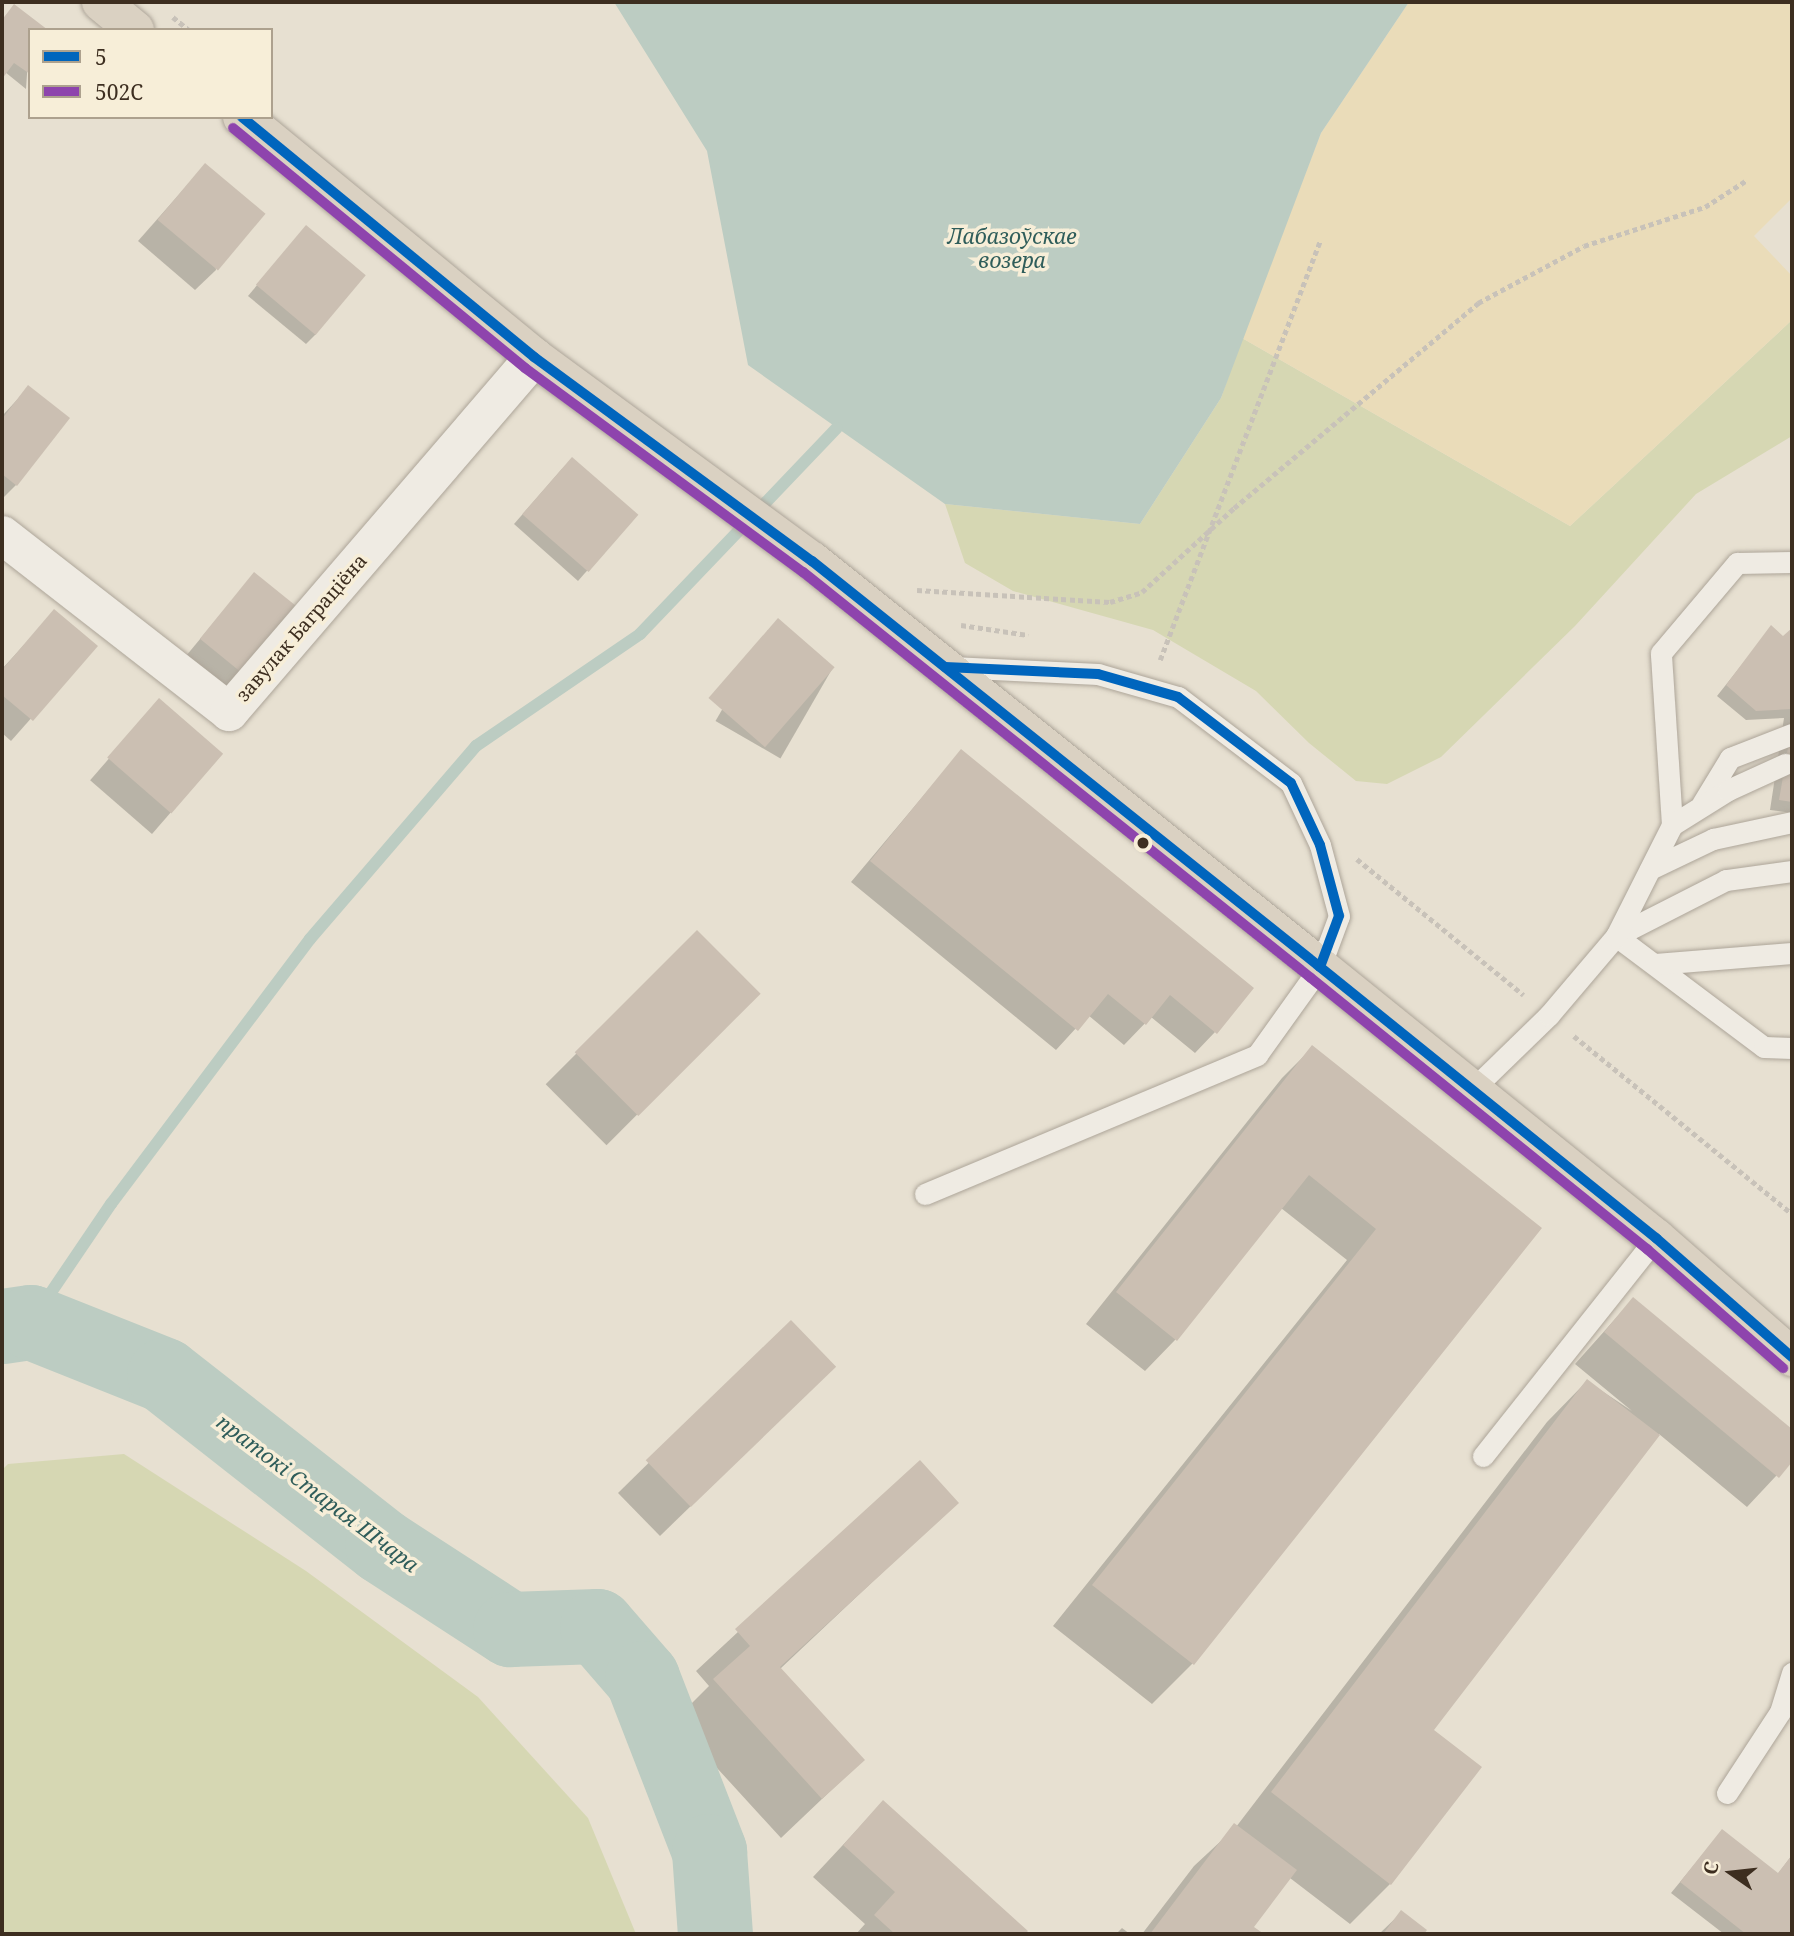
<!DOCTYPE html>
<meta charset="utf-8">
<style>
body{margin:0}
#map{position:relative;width:1794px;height:1936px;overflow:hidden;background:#e7e0d1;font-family:"Noto Serif",serif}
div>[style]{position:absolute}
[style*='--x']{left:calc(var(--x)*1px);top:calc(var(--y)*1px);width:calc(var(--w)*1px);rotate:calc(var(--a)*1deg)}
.green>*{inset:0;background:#d6d7b3}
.sand>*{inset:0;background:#eadcb9}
.water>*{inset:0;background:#bcccc2}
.shadow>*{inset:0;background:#0003;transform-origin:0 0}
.stream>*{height:12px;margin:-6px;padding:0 6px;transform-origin:6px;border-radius:6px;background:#bcccc2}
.river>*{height:75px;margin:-37.5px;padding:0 37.5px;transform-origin:37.5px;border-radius:37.5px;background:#bcccc2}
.building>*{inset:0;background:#cbbfb2;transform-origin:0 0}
.path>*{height:4.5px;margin-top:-2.25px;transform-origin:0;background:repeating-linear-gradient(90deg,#c8c2b9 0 5px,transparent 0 8.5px)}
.roads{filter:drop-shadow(0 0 2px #ada599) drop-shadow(0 0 2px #ada599)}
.lane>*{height:21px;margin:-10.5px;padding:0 10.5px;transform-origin:10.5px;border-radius:10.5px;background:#efebe3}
.street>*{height:38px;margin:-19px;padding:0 19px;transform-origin:19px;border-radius:19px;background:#efebe3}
.highway>*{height:38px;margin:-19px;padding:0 19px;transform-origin:19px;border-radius:19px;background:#dad1c2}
.bus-1>*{height:10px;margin:-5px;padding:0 5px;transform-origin:5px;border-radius:5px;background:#0065bd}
.bus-2>*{height:10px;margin:-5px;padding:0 5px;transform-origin:5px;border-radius:5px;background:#8e44ad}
.dots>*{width:19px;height:19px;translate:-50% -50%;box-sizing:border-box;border:4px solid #f7eed8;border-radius:50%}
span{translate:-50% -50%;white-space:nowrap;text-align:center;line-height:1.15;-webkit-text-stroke:7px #f7eed8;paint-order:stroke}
.street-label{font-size:19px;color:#3d2e20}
.water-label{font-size:21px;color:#2f5d5a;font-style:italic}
.frame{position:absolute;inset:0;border:4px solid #3d2e20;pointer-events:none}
.legend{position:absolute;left:28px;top:28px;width:245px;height:91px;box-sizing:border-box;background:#f7eed8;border:2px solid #ada18e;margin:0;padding:9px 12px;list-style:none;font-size:21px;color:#3d2e20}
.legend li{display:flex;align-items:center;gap:14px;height:35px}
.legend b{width:35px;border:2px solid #ada18e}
.north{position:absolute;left:1696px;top:1838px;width:70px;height:70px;-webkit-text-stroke:5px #f7eed8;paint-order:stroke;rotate:284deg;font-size:19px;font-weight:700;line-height:28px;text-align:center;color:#3d2e20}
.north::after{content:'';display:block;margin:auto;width:24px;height:32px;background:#3d2e20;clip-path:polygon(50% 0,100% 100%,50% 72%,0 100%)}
</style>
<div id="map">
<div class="green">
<i style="clip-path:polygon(1792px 320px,1792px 436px,1696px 494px,1575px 626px,1441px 757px,1387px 784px,1356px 781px,1309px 743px,1256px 691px,1153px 630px,1013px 591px,965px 563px,945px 504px,1140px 524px,1221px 398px,1242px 338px,1570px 526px)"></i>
<i style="clip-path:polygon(124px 1454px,306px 1571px,478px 1697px,588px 1818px,636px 1934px,2px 1934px,2px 1470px,8px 1464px)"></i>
</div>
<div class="sand">
<i style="clip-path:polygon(1409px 2px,1792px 2px,1792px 198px,1754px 236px,1792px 276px,1792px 320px,1570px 526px,1242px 338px,1321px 133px)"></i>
</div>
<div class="water">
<i style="clip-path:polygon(614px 2px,1409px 2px,1321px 133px,1221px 398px,1140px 524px,945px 504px,748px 365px,707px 151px)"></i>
</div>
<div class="shadow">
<i style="clip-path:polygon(14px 6px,30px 30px,26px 89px,5px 72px,2px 76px,2px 20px)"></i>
<i style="clip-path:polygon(205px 165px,216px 270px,195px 290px,138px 241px)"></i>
<i style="clip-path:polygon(306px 227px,316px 334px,306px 344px,248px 296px)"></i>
<i style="clip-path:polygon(28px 388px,16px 485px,2px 499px,2px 416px)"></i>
<i style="clip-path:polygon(562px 469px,636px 515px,578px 581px,514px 524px)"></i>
<i style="clip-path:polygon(254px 574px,241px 672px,220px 692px,181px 662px)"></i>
<i style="clip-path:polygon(55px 611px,95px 646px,11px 741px,2px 733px,2px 669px)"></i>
<i style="clip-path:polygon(1771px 628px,1783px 639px,1792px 630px,1792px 813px,1770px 810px,1784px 718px,1746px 720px,1717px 696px)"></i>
<i style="left:768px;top:630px;width:75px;height:105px;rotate:30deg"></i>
<i style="left:159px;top:701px;width:82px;height:105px;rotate:41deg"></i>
<i style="clip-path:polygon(961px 751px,1215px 1032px,1195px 1053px,1151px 1017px,1124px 1045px,1088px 1015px,1056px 1050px,851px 882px)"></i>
<i style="left:697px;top:933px;width:86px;height:214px;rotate:45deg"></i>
<i style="clip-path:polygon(1313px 1047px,1539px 1228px,1192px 1664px,1152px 1704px,1053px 1626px,1347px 1260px,1281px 1208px,1175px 1340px,1145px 1371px,1086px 1324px,1282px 1078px)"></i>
<i style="clip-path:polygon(1633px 1299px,1792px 1431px,1792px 1459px,1747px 1507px,1659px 1434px,1432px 1731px,1390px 1884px,1350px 1924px,1290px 1878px,1252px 1927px,1261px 1934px,1142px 1934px,1194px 1866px,1236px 1827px,1547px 1422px,1587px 1381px,1632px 1411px,1575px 1364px)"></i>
<i style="clip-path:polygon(791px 1323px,803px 1397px,660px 1536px,618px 1493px)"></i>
<i style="clip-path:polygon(920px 1463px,956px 1503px,780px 1669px,863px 1760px,781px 1838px,674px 1721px,709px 1686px,696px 1671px)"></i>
<i style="clip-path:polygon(883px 1802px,1025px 1931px,1022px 1934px,856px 1934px,865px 1924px,813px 1877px)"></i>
<i style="clip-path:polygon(1722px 1831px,1777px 1875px,1792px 1855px,1792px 1934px,1724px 1934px,1671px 1893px)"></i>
<i style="clip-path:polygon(1401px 1913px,1424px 1930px,1422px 1934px,1379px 1934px)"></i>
<i style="clip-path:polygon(1122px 1928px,1130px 1934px,1116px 1934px)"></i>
</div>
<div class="stream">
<i style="--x:31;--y:1322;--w:143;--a:-55.9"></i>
<i style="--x:111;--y:1204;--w:331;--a:-53.1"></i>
<i style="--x:310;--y:939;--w:255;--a:-49.3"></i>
<i style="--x:476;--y:746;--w:199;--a:-34.3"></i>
<i style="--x:640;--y:634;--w:285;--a:-46.3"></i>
</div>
<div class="river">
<i style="--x:2;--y:1326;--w:29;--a:-8"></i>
<i style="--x:31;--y:1322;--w:143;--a:21.7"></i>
<i style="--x:164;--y:1375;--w:277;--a:38.1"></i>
<i style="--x:382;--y:1546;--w:153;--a:33"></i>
<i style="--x:510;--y:1629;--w:87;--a:-2"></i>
<i style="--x:597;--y:1626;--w:69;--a:49.1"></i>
<i style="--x:642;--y:1678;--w:186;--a:68.8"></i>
<i style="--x:709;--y:1851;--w:83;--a:85.9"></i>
</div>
<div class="building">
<i style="clip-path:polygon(14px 4px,48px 30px,30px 30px,30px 74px,14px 63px,2px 79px,2px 20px)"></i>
<i style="left:205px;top:163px;width:79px;height:74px;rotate:40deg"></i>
<i style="left:306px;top:225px;width:78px;height:78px;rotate:40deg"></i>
<i style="clip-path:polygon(28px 385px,70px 418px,17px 486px,2px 474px,2px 419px)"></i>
<i style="left:572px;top:457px;width:88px;height:76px;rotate:41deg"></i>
<i style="left:254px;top:572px;width:53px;height:86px;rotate:39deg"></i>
<i style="clip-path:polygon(54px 609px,98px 646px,33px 721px,2px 695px,2px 670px)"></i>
<i style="left:778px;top:618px;width:75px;height:106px;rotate:41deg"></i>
<i style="clip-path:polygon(1771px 625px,1783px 636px,1792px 628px,1792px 709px,1756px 711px,1726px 685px)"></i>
<i style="left:159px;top:698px;width:85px;height:79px;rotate:41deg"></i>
<i style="clip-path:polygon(1792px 724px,1792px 802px,1779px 800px)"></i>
<i style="clip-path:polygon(961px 749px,1254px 988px,1217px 1034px,1170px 995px,1146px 1025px,1108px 994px,1078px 1031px,870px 861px)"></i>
<i style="left:697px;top:930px;width:90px;height:173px;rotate:45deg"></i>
<i style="clip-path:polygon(1312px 1045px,1542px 1228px,1194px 1665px,1092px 1585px,1376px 1229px,1309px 1175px,1177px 1341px,1116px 1292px)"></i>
<i style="clip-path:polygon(1633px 1297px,1792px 1429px,1792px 1462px,1779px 1478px,1604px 1332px)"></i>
<i style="left:791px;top:1320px;width:65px;height:202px;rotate:46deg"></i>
<i style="clip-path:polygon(1587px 1379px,1660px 1435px,1434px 1730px,1482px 1767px,1391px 1885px,1271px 1792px)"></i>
<i style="clip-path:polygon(920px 1460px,959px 1503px,780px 1667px,865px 1760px,822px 1799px,713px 1679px,750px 1646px,735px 1629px)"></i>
<i style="clip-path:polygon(883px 1800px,1028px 1931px,1025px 1934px,895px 1934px,874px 1915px,895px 1892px,843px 1845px)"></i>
<i style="clip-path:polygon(1234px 1823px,1297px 1870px,1254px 1927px,1264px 1934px,1150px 1934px)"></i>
<i style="clip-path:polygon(1722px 1829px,1778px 1873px,1792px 1855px,1792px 1934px,1746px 1934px,1680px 1882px)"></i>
<i style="clip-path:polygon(1401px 1910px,1427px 1930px,1424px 1934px,1383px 1934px)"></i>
</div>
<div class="path">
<i style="--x:173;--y:17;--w:21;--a:39"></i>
<i style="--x:917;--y:590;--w:193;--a:3.6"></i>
<i style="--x:1110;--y:602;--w:34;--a:-17"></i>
<i style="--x:1142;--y:592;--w:125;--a:-42.4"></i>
<i style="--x:1234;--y:508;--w:319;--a:-40"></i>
<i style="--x:1478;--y:303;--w:120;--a:-28.3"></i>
<i style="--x:1584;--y:246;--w:127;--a:-17.9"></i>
<i style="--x:1705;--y:207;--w:50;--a:-32.7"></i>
<i style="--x:961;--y:625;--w:68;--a:8.5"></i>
<i style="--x:1160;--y:660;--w:448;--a:-69.1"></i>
<i style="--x:1357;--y:859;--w:215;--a:39.2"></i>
<i style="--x:1574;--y:1036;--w:281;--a:39.2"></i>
</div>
<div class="roads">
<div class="lane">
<i style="--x:1702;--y:804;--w:54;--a:-58.7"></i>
<i style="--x:1730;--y:758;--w:66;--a:-21.2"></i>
<i style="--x:1672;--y:825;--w:172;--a:-93.7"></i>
<i style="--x:1661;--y:653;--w:118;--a:-49.8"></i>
<i style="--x:1737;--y:563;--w:55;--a:-1"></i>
<i style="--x:1650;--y:869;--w:70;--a:-25.5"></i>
<i style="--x:1713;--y:839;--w:81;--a:-12.1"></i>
<i style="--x:1792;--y:871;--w:67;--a:172.2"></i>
<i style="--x:1726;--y:880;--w:123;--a:153"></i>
<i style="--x:1616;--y:936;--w:185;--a:36.9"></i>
<i style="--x:1764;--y:1047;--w:28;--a:2"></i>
<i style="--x:1655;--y:964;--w:137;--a:-4.6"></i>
<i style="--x:1473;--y:1089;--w:106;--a:-44.2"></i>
<i style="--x:1549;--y:1015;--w:104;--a:-49.7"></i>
<i style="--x:1616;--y:936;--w:124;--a:-63.2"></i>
<i style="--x:1672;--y:825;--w:66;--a:-32"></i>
<i style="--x:1728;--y:790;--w:63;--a:-24.5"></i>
<i style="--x:925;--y:1194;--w:360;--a:-22.7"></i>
<i style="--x:1257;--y:1055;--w:108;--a:-54.4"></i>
<i style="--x:1320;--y:967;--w:54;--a:-69.6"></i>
<i style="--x:1339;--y:916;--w:73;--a:-105"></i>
<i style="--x:1320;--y:845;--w:68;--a:-115.1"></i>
<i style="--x:1291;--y:783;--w:142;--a:-142.7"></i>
<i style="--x:1178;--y:697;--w:83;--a:-164"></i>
<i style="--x:1098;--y:674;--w:147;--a:-177.3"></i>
<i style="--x:1483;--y:1456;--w:278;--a:-51.6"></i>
<i style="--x:1727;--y:1793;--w:97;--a:-56.8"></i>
<i style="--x:1780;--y:1712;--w:41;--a:-72.9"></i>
</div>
<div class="street">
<i style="--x:2;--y:535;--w:288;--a:37.9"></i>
<i style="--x:229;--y:712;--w:468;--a:-49.3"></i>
</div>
<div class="highway">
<i style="--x:101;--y:2;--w:44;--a:39.5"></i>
<i style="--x:242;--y:117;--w:378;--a:39.4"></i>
<i style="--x:534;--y:357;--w:345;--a:36.3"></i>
<i style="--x:812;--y:561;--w:650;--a:38.63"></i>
<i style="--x:1320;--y:967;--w:432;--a:38.9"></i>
<i style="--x:1656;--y:1238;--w:181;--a:41.2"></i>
</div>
</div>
<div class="bus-1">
<i style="--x:242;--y:117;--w:378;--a:39.4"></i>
<i style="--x:534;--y:357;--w:345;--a:36.3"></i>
<i style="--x:812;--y:561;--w:650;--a:38.63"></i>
<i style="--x:1320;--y:967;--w:432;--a:38.9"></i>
<i style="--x:1656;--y:1238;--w:181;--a:41.2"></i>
<i style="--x:945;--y:667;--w:153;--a:2.6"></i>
<i style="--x:1098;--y:674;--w:83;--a:16"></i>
<i style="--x:1178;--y:697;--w:142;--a:37.3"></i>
<i style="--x:1291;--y:783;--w:68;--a:64.9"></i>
<i style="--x:1320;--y:845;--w:73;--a:75"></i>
<i style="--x:1339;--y:916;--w:54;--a:110.4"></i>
</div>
<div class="bus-2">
<i style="--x:233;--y:128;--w:378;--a:39.4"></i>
<i style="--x:525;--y:368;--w:345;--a:36.3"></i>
<i style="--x:803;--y:572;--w:650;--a:38.63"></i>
<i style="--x:1311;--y:978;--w:432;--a:38.9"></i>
<i style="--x:1647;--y:1249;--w:181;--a:41.2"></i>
</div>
<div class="dots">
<i style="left:1143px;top:843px;background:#3d2e20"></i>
</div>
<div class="street-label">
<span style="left:302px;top:628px;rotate:-49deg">завулак Баграціёна</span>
</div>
<div class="water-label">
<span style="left:1012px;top:248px">Лабазоўскае<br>возера</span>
<span style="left:318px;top:1493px;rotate:37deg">пратокі Старая Шчара</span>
</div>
<div class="frame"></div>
<ul class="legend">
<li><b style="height:9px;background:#0065bd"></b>5</li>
<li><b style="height:9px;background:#8e44ad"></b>502С</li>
</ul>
<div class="north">С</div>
</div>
